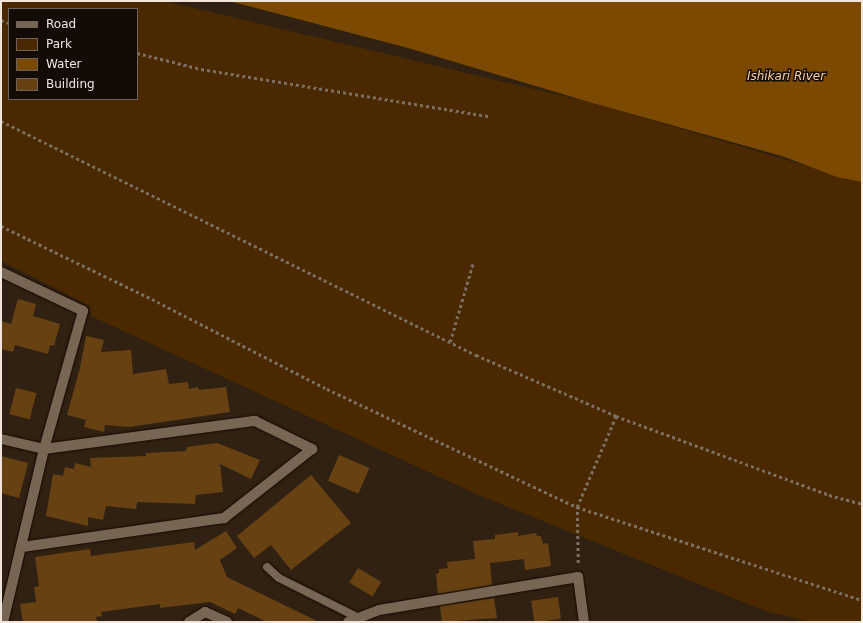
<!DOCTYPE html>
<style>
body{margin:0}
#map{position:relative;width:863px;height:623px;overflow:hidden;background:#302112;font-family:"DejaVu Sans",sans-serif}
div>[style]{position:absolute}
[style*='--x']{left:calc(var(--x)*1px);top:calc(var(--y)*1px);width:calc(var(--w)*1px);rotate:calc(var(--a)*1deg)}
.green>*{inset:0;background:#4a2900}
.water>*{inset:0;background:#7c4903}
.building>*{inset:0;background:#684113;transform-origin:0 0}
.path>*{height:2.5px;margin-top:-1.25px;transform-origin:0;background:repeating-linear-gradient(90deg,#7c6f62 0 3px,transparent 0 6px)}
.roads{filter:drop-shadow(0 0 1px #180a01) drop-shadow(0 0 1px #180a01)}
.lane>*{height:8px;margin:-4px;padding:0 4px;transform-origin:4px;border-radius:4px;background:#786655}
.street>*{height:10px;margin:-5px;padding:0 5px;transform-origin:5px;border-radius:5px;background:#786655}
.secondary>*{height:10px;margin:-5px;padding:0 5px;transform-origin:5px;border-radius:5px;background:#786655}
span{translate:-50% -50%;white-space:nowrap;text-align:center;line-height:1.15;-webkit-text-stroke:3px #130c06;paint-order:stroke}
.water-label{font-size:12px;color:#ffd0a3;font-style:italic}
.frame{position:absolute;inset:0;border:2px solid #f1e6dc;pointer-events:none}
.legend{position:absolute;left:8px;top:8px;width:130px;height:92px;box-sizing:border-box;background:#130c06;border:1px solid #6c635c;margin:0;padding:5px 7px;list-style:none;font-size:12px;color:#f1e6dc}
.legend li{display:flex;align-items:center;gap:8px;height:20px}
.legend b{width:20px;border:1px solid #6c635c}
</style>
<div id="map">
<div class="green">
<i style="clip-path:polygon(evenodd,1px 1px,164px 1px,589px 102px,862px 182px,862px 622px,810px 622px,765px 611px,476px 494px,91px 316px,90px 306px,1px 261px,1px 1px,9px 9px,137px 9px,137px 99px,9px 99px,9px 9px)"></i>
</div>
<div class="water">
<i style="clip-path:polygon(229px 1px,862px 1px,862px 182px,837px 177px,782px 156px,589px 102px,408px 48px)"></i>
</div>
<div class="building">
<i style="clip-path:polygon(18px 299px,36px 304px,33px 316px,60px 324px,54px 346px,50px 345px,48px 354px,15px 345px,13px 352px,1px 349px,1px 321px,11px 324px)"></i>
<i style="clip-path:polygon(86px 336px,104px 340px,101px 352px,131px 350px,133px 374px,166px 369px,169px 384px,188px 382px,189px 389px,198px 387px,199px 390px,226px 387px,230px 412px,129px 427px,105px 425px,104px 432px,84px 427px,86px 420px,67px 415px,80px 368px)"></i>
<i style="left:16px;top:388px;width:21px;height:27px;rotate:14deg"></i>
<i style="clip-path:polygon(217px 443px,260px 460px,251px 479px,220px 464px,223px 492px,196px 495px,195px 504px,137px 502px,136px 509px,106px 506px,103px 520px,88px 517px,88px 526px,46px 516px,53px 474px,63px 476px,65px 467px,74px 469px,75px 463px,91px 467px,90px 458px,146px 456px,146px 453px,186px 451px,187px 447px)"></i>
<i style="left:339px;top:455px;width:33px;height:28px;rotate:23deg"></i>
<i style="clip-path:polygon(1px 456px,28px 463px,19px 498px,1px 493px)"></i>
<i style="clip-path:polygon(311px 475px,351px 523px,291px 570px,271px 545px,254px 558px,237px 536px)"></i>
<i style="clip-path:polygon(226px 531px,237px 548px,220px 560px,227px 577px,319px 622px,267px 622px,238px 608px,235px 614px,210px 602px,160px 608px,160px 604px,101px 612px,102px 616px,96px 617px,97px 621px,88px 622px,23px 622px,20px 604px,36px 602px,34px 587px,39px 586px,35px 557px,90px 549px,91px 556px,194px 542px,195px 550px)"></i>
<i style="clip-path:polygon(518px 532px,518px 536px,536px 533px,537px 536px,541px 536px,543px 544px,548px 543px,551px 566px,525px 570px,524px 559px,490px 563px,492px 585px,438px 594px,436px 574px,439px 573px,439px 569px,448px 568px,447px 562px,475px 559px,473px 541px,495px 539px,495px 535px)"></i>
<i style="left:358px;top:568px;width:27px;height:17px;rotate:31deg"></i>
<i style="left:558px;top:597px;width:22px;height:27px;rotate:82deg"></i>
<i style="clip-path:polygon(494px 598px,497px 618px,442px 622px,440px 606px)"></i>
</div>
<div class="path">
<i style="--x:1;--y:20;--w:9;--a:21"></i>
<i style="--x:137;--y:53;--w:66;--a:14"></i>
<i style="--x:201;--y:69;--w:292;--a:9.3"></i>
<i style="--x:1;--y:121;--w:530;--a:26.23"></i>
<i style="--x:476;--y:355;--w:153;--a:23.5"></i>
<i style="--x:616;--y:416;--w:227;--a:20.3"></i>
<i style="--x:829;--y:495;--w:34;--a:15"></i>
<i style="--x:1;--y:226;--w:168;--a:25.8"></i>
<i style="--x:152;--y:299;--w:197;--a:27.2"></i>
<i style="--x:327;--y:389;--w:276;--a:25.3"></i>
<i style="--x:577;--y:507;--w:300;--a:18.1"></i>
<i style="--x:450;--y:342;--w:82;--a:-73.8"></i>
<i style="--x:578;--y:563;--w:56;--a:-91"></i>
<i style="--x:577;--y:507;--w:99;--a:-66.8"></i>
</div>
<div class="roads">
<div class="lane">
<i style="--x:267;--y:567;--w:16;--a:43"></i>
<i style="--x:279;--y:578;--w:89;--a:26.6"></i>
</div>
<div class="street">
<i style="--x:1;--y:272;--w:91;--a:25.4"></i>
<i style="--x:83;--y:311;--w:143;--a:105.8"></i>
<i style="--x:44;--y:449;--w:178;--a:103.3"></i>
<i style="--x:1;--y:439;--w:44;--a:13.1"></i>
<i style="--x:44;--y:449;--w:213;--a:-7.6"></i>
<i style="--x:255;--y:421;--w:64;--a:26.2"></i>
<i style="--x:312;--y:449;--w:112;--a:141.9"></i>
<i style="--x:224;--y:518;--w:204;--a:171.8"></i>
<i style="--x:189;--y:622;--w:19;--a:-32"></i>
<i style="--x:205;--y:612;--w:24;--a:24"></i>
<i style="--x:348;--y:622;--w:33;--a:-21"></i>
<i style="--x:379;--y:610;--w:202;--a:-9.4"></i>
</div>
<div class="secondary">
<i style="--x:578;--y:577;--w:45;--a:82.4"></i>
</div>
</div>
<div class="water-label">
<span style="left:786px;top:77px">Ishikari River</span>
</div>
<div class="frame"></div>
<ul class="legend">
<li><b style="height:5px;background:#786655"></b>Road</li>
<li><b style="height:11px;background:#4a2900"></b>Park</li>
<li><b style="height:11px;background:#7c4903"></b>Water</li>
<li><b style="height:11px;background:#684113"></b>Building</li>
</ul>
</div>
